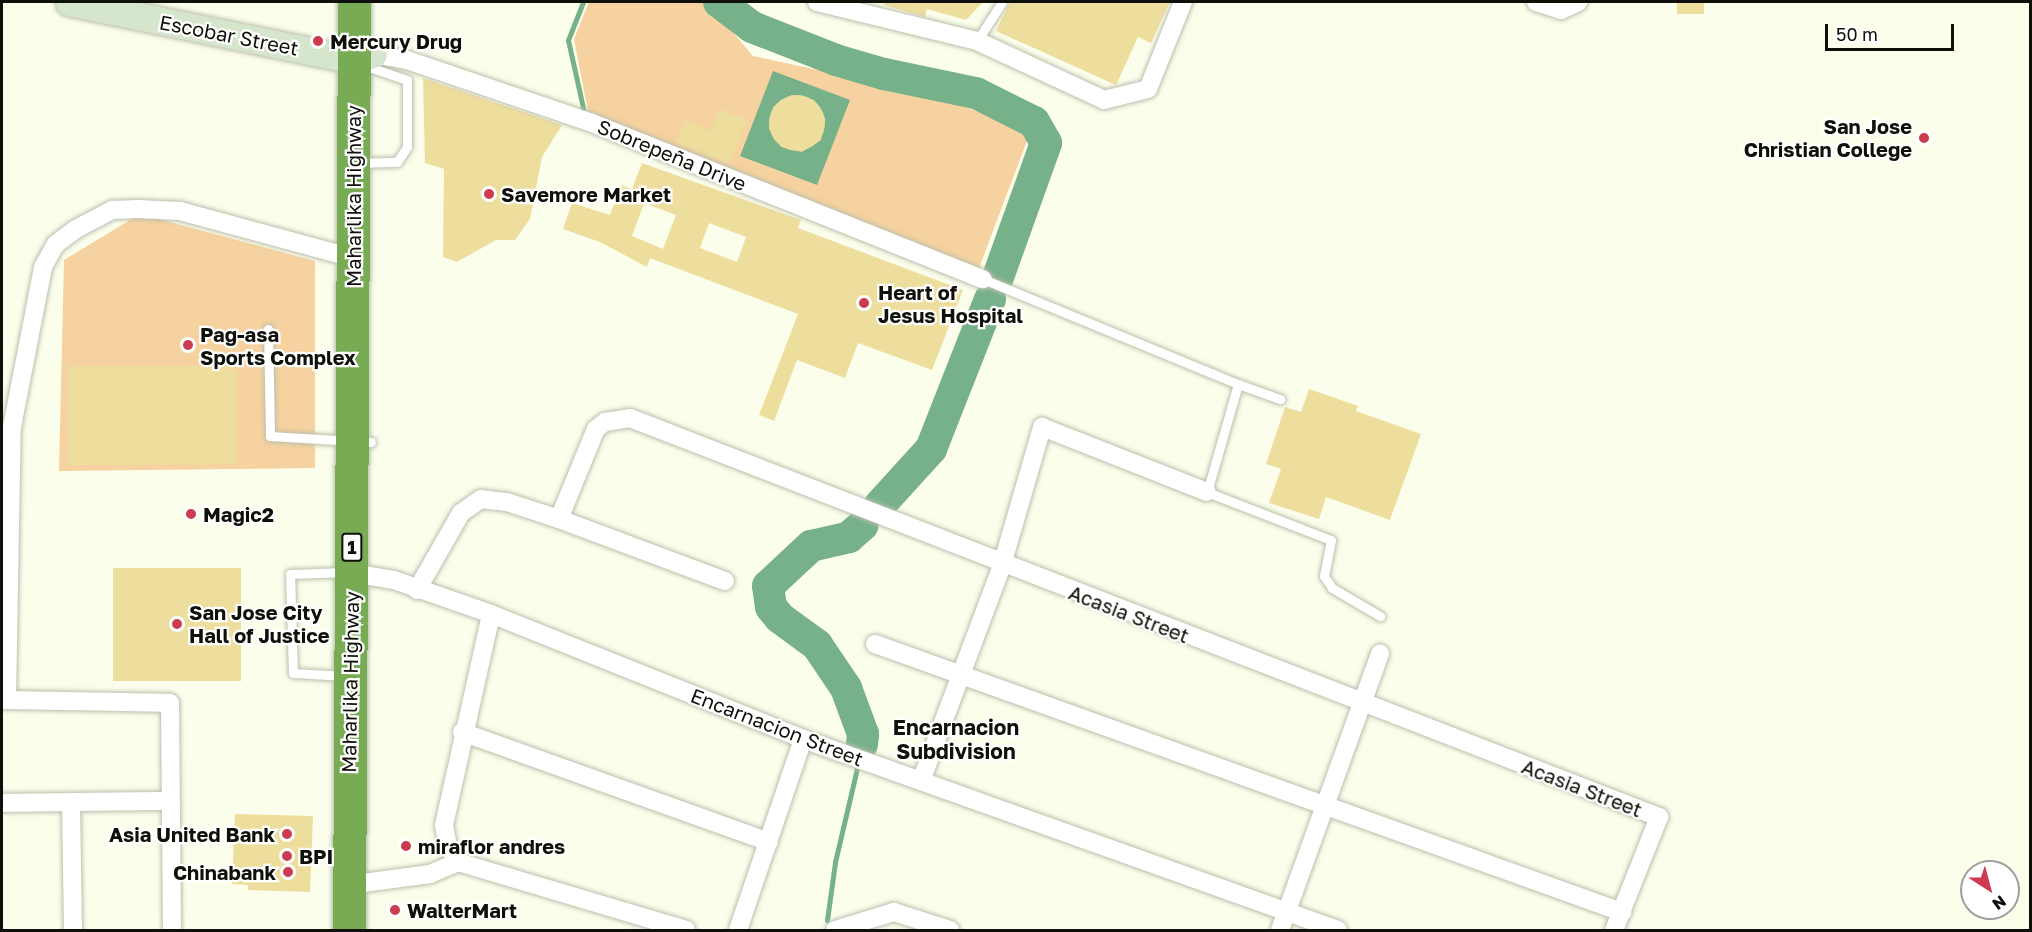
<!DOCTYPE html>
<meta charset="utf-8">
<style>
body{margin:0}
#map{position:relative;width:2032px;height:932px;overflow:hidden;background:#fbfeeb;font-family:"Golos Text",sans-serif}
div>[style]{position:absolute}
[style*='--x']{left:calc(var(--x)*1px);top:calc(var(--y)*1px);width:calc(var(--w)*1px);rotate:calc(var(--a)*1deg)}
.green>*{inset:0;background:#f5d29f}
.water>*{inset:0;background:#77b18a}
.stream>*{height:5px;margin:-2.5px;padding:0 2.5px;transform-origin:2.5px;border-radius:2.5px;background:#77b18a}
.river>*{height:32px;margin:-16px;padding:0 16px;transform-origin:16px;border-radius:16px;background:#77b18a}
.building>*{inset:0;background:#eede9e;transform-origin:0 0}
.round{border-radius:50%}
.roads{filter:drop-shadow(0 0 2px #bcbfad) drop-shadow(0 0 2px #bcbfad)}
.lane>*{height:9px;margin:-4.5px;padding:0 4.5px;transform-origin:4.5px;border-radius:4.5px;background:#fff}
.street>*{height:18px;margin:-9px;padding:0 9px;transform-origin:9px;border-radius:9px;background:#fff}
.secondary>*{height:27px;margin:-13.5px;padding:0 13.5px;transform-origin:13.5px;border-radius:13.5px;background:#d6e6cc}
.highway>*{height:33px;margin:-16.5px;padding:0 16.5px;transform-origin:16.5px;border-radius:16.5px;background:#77ac54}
.dots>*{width:16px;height:16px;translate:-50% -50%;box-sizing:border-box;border:3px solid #fff;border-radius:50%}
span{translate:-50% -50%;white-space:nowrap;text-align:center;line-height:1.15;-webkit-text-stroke:4.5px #fff;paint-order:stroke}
.shield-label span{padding:2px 4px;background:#fff;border:2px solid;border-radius:4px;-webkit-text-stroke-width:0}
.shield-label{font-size:18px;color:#0f1009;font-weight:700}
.street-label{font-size:20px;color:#0f1009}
.poi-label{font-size:20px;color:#0f1009;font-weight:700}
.left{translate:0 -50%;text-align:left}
.right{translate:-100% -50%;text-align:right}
.neighbourhood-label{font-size:21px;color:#0f1009;font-weight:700}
.frame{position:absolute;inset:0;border:3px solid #0f1009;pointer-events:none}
.north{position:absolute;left:1960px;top:860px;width:60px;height:60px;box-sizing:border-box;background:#fff;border:2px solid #9f9f9d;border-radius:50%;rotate:144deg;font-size:16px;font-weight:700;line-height:24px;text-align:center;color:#0f1009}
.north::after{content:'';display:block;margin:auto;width:21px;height:27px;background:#cc3b4f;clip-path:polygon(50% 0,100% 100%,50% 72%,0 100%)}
.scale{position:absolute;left:1825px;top:24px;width:129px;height:27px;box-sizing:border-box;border:3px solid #0f1009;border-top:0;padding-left:8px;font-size:18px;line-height:21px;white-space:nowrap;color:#0f1009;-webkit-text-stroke:4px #fff;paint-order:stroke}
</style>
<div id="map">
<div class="green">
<i style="clip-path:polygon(589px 2px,707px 2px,753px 56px,939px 96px,1030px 133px,979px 268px,588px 112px,574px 39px)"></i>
<i style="clip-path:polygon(140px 214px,315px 261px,315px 468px,59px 471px,64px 260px)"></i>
</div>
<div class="water">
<i style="clip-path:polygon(evenodd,773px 71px,850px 100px,817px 185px,740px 156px,773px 71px,792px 95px,814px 100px,825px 118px,821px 140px,802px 152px,781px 147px,769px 129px,773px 107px,792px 95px)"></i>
</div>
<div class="stream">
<i style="--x:583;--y:2;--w:41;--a:111.5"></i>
<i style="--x:568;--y:40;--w:74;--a:77.5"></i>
<i style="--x:827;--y:920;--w:59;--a:-82.1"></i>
<i style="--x:835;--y:862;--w:97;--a:-76.8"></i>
</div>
<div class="river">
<i style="--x:719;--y:2;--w:41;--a:37.1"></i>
<i style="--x:752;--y:27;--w:90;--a:21.4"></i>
<i style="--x:836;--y:60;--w:50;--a:16.3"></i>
<i style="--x:884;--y:74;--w:94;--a:11.7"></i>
<i style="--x:976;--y:93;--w:65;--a:26.6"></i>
<i style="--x:1034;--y:122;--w:24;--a:60"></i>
<i style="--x:1046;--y:143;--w:142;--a:109.7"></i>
<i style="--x:880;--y:505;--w:76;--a:-47.7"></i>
<i style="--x:931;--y:449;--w:161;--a:-68.5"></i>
<i style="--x:862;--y:744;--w:10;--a:-84"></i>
<i style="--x:863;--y:734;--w:49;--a:-110.3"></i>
<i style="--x:846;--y:688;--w:52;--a:-124"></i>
<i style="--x:817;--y:645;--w:46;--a:-143.9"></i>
<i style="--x:780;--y:618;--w:14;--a:-129"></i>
<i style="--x:771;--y:607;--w:21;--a:-98"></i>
<i style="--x:768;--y:586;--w:59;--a:-42.9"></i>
<i style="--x:811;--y:546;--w:39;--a:-13"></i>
<i style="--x:849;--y:537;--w:18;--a:-41"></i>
</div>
<div class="building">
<i style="clip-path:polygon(885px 2px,983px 2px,966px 20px,927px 9px,925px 17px,884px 5px)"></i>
<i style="clip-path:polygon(1010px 2px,1170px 2px,1151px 43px,1138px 37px,1116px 85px,996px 31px)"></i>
<i style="left:1677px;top:2px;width:27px;height:12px"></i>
<i style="clip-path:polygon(423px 78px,562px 125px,542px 157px,530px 219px,515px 240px,496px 240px,457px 262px,443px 257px,444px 169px,425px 163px)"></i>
<i class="round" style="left:769px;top:95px;width:56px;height:56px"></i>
<i style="clip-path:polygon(720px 109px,747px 120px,729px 164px,676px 143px,686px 121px,711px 131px)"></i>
<i style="clip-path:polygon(evenodd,642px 163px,801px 220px,798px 228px,963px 290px,932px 370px,858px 343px,845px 378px,797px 360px,774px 421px,759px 415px,798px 314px,650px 258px,647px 267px,600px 242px,563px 229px,572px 203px,610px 215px,621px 185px,632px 189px,642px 163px,644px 203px,676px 215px,663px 249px,632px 236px,644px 203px,642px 163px,709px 223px,746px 237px,737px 262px,700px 248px,709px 223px)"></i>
<i style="clip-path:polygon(69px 366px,228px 366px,228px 370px,237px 370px,237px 464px,68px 465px)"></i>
<i style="clip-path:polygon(1309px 389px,1358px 406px,1356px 411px,1421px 434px,1390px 520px,1326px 497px,1319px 519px,1269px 503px,1281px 469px,1266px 464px,1285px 407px,1301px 412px)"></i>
<i style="left:113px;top:568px;width:128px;height:113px"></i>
<i style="clip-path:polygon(235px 814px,313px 816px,310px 892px,248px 890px,248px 885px,232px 884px)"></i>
</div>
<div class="roads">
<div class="lane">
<i style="--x:977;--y:41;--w:46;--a:-57.3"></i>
<i style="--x:359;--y:163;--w:38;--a:-2"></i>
<i style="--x:397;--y:162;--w:18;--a:-56"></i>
<i style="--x:407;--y:147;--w:67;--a:-90"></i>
<i style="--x:407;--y:80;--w:37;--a:-161"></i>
<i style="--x:983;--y:279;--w:276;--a:22.4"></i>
<i style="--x:1238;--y:384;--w:112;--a:106"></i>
<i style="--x:1207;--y:492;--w:133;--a:21.2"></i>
<i style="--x:1331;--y:540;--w:37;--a:101"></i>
<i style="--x:1324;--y:576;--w:14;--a:56"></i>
<i style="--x:1332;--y:588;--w:56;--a:30.3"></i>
<i style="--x:268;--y:329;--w:107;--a:88.9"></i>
<i style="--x:270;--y:436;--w:101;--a:3.4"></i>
<i style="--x:1238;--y:384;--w:45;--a:19.7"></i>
<i style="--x:346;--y:676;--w:53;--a:-176.8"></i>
<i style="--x:293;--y:673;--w:99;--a:-91.7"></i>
<i style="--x:290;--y:574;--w:56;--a:-2"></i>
</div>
<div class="street">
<i style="--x:817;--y:2;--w:165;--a:13.7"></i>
<i style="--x:977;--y:41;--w:140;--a:24.9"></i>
<i style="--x:1104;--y:100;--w:45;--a:-14"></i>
<i style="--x:1148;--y:89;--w:94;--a:-68.1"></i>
<i style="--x:1536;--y:2;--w:26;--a:18"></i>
<i style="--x:1561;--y:10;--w:19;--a:-25"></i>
<i style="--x:373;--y:54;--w:35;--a:10"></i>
<i style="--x:407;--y:60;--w:195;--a:18.8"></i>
<i style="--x:592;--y:123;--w:421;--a:21.8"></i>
<i style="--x:559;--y:519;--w:97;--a:-67.7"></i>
<i style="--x:596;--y:429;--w:11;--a:-38"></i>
<i style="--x:605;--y:422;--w:25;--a:-9"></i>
<i style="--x:630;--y:418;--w:1104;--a:21.19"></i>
<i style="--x:1659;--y:817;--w:122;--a:111.7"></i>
<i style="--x:352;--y:573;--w:43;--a:9.5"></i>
<i style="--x:394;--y:580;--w:103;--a:19.3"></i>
<i style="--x:491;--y:614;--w:336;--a:21.8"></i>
<i style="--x:803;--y:739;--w:568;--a:19.65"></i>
<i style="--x:417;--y:590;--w:89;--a:-60.3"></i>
<i style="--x:461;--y:513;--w:24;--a:-35"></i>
<i style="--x:481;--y:499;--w:26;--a:7"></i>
<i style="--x:507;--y:502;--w:55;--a:18.1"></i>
<i style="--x:559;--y:519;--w:177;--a:20.5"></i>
<i style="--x:875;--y:644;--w:794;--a:19.74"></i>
<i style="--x:2;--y:700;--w:168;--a:1"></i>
<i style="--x:170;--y:703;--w:227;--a:89.5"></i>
<i style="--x:7;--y:700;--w:273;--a:-89"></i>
<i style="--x:12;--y:427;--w:163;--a:-79"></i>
<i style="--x:43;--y:267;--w:26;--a:-61"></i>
<i style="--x:56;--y:244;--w:25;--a:-37"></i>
<i style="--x:76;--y:229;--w:41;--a:-27.8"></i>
<i style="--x:112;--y:210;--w:26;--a:-2"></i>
<i style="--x:138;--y:209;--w:42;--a:2.7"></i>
<i style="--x:180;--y:211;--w:179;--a:15.2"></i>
<i style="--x:462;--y:732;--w:326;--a:19.7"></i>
<i style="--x:921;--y:781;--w:231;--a:-69.4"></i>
<i style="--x:1002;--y:565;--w:144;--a:-73.8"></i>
<i style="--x:1042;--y:427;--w:177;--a:21.5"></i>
<i style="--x:71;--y:802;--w:128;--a:89.1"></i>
<i style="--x:2;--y:803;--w:168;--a:-0.7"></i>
<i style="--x:458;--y:862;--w:19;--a:-122"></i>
<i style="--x:448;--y:846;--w:21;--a:-101"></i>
<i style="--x:444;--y:825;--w:216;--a:-77.4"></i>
<i style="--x:348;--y:885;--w:83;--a:-7.6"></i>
<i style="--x:430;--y:874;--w:30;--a:-23"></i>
<i style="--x:458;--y:862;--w:238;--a:16.6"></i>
<i style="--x:738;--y:930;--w:202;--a:-71.2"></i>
<i style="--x:835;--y:930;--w:62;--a:-17"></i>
<i style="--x:894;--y:912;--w:59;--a:17.8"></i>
<i style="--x:1280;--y:930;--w:294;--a:-70.1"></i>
</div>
<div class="secondary">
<i style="--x:69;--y:2;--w:291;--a:11.5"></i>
<i style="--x:354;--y:60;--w:20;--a:-18"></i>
</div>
<div class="highway">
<i style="--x:349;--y:930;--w:928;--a:-89.69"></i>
</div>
</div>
<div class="dots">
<i style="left:318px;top:41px;background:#cc3b4f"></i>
<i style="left:1924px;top:138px;background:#cc3b4f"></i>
<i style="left:489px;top:194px;background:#cc3b4f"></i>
<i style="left:864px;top:303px;background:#cc3b4f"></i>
<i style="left:188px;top:345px;background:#cc3b4f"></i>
<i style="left:191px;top:514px;background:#cc3b4f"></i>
<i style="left:177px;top:624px;background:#cc3b4f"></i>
<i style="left:287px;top:834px;background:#cc3b4f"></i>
<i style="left:406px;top:846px;background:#cc3b4f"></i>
<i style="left:287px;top:856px;background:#cc3b4f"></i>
<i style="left:288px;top:872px;background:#cc3b4f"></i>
<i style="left:395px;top:910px;background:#cc3b4f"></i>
</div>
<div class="shield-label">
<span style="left:352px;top:547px">1</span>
</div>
<div class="street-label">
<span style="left:229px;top:35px;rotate:11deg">Escobar Street</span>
<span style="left:672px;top:155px;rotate:22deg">Sobrepeña Drive</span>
<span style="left:353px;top:196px;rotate:-90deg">Maharlika Highway</span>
<span style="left:1129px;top:614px;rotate:21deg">Acasia Street</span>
<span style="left:350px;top:682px;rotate:-89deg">Maharlika Highway</span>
<span style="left:777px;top:727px;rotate:21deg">Encarnacion Street</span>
<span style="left:1582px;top:788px;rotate:21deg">Acasia Street</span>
</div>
<div class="poi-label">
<span class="left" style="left:330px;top:41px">Mercury Drug</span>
<span class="right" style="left:1912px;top:138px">San Jose<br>Christian College</span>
<span class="left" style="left:501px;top:194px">Savemore Market</span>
<span class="left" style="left:878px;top:304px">Heart of<br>Jesus Hospital</span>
<span class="left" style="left:200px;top:346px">Pag-asa<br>Sports Complex</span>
<span class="left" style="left:203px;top:514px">Magic2</span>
<span class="left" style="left:189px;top:624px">San Jose City<br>Hall of Justice</span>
<span class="right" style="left:275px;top:834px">Asia United Bank</span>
<span class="left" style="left:418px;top:846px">miraflor andres</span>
<span class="left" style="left:299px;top:856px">BPI</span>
<span class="right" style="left:276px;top:872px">Chinabank</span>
<span class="left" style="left:407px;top:910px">WalterMart</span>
</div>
<div class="neighbourhood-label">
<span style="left:956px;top:739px">Encarnacion<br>Subdivision</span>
</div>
<div class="frame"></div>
<div class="north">N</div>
<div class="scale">50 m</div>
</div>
